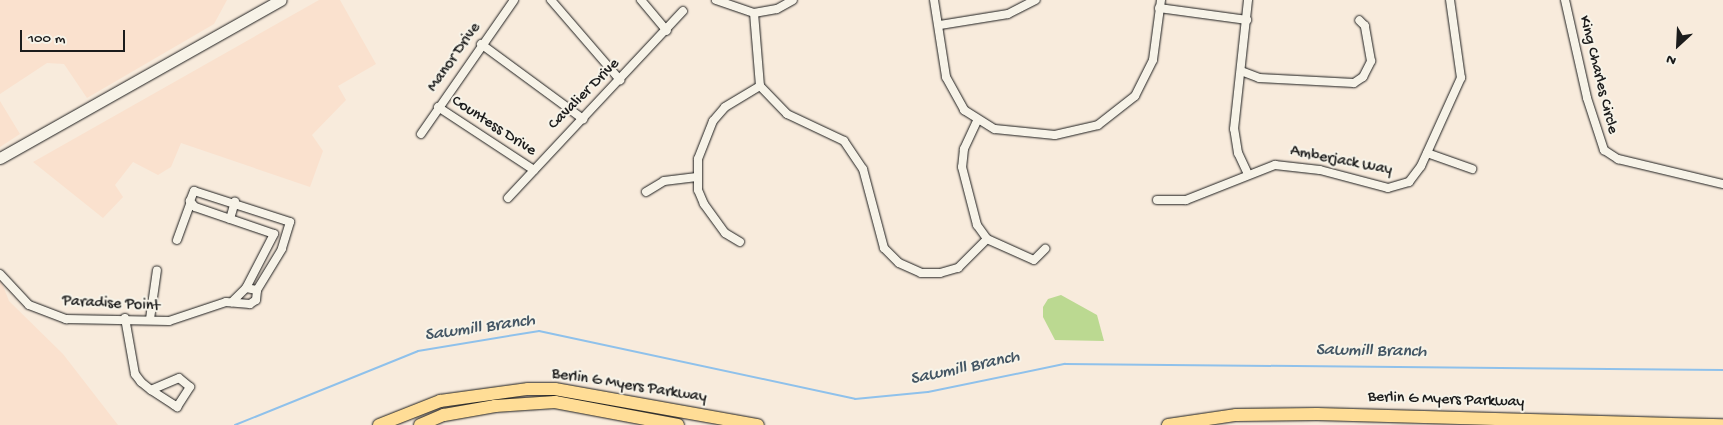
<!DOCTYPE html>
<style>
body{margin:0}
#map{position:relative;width:1723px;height:425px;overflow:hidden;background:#f8ebdc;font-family:"Gochi Hand",sans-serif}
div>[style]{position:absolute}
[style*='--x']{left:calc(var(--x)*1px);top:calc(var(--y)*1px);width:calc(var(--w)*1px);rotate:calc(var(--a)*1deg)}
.built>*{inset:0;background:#fae1ce}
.green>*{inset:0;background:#bbd991}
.stream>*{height:2px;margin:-1px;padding:0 1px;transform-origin:1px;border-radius:1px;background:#8fc1eb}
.roads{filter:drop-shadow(0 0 1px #1c1c1c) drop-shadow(0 0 1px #1c1c1c)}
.minor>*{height:8px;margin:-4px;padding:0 4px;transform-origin:4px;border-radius:4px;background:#f7f3e8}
.secondary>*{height:11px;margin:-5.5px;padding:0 5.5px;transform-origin:5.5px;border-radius:5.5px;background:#f7f3e8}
.primary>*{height:12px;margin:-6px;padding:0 6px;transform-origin:6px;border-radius:6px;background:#ffdd96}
span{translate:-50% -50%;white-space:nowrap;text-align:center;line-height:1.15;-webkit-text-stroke:4px #f7f3e8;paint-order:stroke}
.street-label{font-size:16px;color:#1c1c1c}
.water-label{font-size:18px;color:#445664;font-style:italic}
.north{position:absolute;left:1653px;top:20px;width:50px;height:50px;-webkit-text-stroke:4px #f7f3e8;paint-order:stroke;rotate:205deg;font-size:14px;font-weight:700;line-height:20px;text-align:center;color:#1c1c1c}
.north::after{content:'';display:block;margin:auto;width:18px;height:22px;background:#1c1c1c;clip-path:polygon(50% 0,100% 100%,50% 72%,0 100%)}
.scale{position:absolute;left:20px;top:30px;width:105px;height:22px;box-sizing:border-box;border:2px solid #1c1c1c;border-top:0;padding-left:6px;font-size:15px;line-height:18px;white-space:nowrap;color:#1c1c1c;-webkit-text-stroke:4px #f7f3e8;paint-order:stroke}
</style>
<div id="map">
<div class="built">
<i style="clip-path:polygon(0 0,227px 0,214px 24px,87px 98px,64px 64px,47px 63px,0 94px)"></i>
<i style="clip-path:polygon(319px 0,340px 0,376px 64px,338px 86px,346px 100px,312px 135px,323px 151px,310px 187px,181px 143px,171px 167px,158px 175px,133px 162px,115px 185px,123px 197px,103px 218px,33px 162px)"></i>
<i style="clip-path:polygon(0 101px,20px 134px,0 147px)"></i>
<i style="clip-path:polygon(0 278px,9px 301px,63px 354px,118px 425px,0 425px)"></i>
</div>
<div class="green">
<i style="clip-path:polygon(1061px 295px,1097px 315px,1104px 341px,1055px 340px,1043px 317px,1043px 307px,1048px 299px)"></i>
</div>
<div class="stream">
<i style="--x:235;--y:425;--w:197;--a:-22"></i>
<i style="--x:418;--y:351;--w:123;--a:-9.4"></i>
<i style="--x:539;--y:331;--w:323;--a:12.1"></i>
<i style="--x:855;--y:399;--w:73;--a:-5.5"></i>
<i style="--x:928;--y:392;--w:140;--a:-11.6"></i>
<i style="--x:1065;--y:364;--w:658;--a:0.52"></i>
</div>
<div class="roads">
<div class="minor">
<i style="--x:551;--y:0;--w:106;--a:49.2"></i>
<i style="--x:641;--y:0;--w:40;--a:50"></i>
<i style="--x:716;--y:0;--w:40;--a:18.9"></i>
<i style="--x:754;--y:13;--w:23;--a:-10"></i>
<i style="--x:777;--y:9;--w:18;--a:-29"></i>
<i style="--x:934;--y:0;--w:78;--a:81.1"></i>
<i style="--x:946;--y:77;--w:38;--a:61"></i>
<i style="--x:964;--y:110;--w:36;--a:32"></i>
<i style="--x:995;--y:129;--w:60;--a:5.7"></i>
<i style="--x:1055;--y:135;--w:44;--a:-13.1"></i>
<i style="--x:1098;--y:125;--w:47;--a:-38.1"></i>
<i style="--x:1135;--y:96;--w:40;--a:-63.4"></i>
<i style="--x:1153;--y:60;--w:61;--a:-82.4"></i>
<i style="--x:1565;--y:0;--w:100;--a:77.3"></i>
<i style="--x:1587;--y:98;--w:55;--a:71.9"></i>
<i style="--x:1604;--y:150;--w:17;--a:33"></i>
<i style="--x:1618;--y:159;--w:108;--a:13.4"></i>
<i style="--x:1159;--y:8;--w:89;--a:7.8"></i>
<i style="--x:754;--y:13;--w:73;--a:85.3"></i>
<i style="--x:760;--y:86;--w:39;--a:46"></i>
<i style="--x:787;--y:114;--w:63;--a:25.3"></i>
<i style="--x:844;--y:141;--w:34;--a:56"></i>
<i style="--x:863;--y:169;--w:82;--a:75.1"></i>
<i style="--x:884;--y:248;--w:21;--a:45"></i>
<i style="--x:899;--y:263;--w:24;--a:24"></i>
<i style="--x:921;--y:273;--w:19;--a:0"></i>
<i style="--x:940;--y:273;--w:19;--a:-16"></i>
<i style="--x:958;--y:268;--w:41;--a:-45"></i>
<i style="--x:940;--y:25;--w:69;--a:-9.2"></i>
<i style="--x:1008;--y:14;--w:31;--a:-27"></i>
<i style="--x:481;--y:44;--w:127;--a:36.3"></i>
<i style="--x:1241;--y:71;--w:19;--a:21"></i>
<i style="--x:1259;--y:78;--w:95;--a:3"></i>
<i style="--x:1354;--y:83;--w:11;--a:-34"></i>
<i style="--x:1363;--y:77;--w:18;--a:-63"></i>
<i style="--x:1371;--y:61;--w:36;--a:-100"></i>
<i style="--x:1365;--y:26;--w:8;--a:-135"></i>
<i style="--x:438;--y:107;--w:115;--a:33.3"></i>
<i style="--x:977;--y:121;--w:31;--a:115"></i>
<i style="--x:964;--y:149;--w:18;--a:96"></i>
<i style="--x:962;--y:167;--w:60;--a:75.5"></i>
<i style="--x:977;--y:225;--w:17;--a:54"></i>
<i style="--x:987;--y:239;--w:51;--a:24.1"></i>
<i style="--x:1034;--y:260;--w:16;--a:-45"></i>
<i style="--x:421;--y:134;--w:163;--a:-55.2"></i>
<i style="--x:1427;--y:153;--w:48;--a:19.6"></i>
<i style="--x:1247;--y:172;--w:21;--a:-115"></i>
<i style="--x:1238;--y:153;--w:24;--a:-99"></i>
<i style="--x:1234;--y:129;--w:130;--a:-83.8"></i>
<i style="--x:646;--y:192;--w:21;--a:-31"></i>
<i style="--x:664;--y:181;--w:33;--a:-7"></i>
<i style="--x:508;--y:198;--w:256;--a:-46.9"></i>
<i style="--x:1157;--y:200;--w:29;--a:0"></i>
<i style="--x:1186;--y:200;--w:96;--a:-21.5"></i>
<i style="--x:1275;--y:165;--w:45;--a:6.3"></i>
<i style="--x:1320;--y:170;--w:70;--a:14.8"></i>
<i style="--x:1388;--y:188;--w:22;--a:-16"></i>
<i style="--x:1409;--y:182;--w:20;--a:-53"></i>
<i style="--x:1421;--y:166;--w:97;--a:-65.6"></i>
<i style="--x:1461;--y:78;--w:79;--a:-98"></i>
<i style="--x:230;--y:219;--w:18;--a:-74"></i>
<i style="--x:177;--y:240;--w:38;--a:-70"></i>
<i style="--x:740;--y:242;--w:17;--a:-149"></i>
<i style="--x:725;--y:233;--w:36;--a:-126"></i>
<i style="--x:704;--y:204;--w:15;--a:-113"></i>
<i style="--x:698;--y:190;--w:31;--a:-90"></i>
<i style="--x:698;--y:159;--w:41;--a:-68.5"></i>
<i style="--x:713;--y:121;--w:18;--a:-49"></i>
<i style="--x:725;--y:107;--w:41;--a:-31"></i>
<i style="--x:0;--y:274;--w:42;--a:46.9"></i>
<i style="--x:29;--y:305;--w:40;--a:21"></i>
<i style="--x:66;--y:319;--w:103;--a:1.1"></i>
<i style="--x:169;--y:321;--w:60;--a:-18.4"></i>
<i style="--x:226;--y:302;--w:24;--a:5"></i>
<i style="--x:250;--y:304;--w:7;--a:-34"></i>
<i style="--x:256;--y:300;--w:10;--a:-84"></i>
<i style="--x:257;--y:290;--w:11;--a:-170"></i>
<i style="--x:246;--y:288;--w:20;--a:135"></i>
<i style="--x:246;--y:288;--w:61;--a:-62.6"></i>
<i style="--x:274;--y:234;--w:83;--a:-161.1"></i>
<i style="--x:195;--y:207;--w:8;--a:-130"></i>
<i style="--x:190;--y:201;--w:11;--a:-68"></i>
<i style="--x:194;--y:191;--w:101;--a:17.9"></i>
<i style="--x:290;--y:222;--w:28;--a:107"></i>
<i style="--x:282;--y:249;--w:48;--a:121.4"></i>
<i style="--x:125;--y:318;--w:57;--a:79.9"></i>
<i style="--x:135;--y:374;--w:10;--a:53"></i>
<i style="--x:141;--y:382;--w:13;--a:39"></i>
<i style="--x:151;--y:390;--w:27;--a:33"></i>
<i style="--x:174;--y:405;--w:4;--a:34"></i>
<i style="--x:177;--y:407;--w:24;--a:-57"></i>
<i style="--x:190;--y:387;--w:14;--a:-141"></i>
<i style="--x:179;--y:378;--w:30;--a:157"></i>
<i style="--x:150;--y:319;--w:49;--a:-81.9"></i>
</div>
<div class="secondary">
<i style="--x:0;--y:158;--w:322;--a:-29.4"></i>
</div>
<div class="primary">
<i style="--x:379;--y:425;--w:66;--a:-21.5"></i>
<i style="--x:440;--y:401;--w:89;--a:-7.8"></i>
<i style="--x:528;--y:389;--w:27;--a:0"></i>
<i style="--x:555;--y:389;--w:206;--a:10.1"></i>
<i style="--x:420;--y:425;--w:26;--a:-23"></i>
<i style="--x:444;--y:415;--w:52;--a:-10"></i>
<i style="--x:495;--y:406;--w:60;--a:-3.8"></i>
<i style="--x:555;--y:402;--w:125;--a:10.6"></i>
<i style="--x:1168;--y:425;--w:69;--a:-8.4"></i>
<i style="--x:1236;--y:415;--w:81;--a:-0.7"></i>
<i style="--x:1317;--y:414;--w:406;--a:1.6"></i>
</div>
</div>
<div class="street-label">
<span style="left:455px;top:58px;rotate:-55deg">Manor Drive</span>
<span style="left:1597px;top:75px;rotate:76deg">King Charles Circle</span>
<span style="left:585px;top:95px;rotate:-45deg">Cavalier Drive</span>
<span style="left:493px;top:127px;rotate:33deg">Countess Drive</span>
<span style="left:1341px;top:162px;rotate:11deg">Amberjack Way</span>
<span style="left:111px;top:305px;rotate:3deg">Paradise Point</span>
<span style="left:629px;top:387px;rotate:9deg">Berlin G Myers Parkway</span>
<span style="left:1446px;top:401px;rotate:2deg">Berlin G Myers Parkway</span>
</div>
<div class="water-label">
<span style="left:480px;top:329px;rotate:-8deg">Sawmill Branch</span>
<span style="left:1371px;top:352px;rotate:1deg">Sawmill Branch</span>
<span style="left:965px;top:369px;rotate:-12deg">Sawmill Branch</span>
</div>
<div class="north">N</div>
<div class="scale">100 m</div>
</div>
